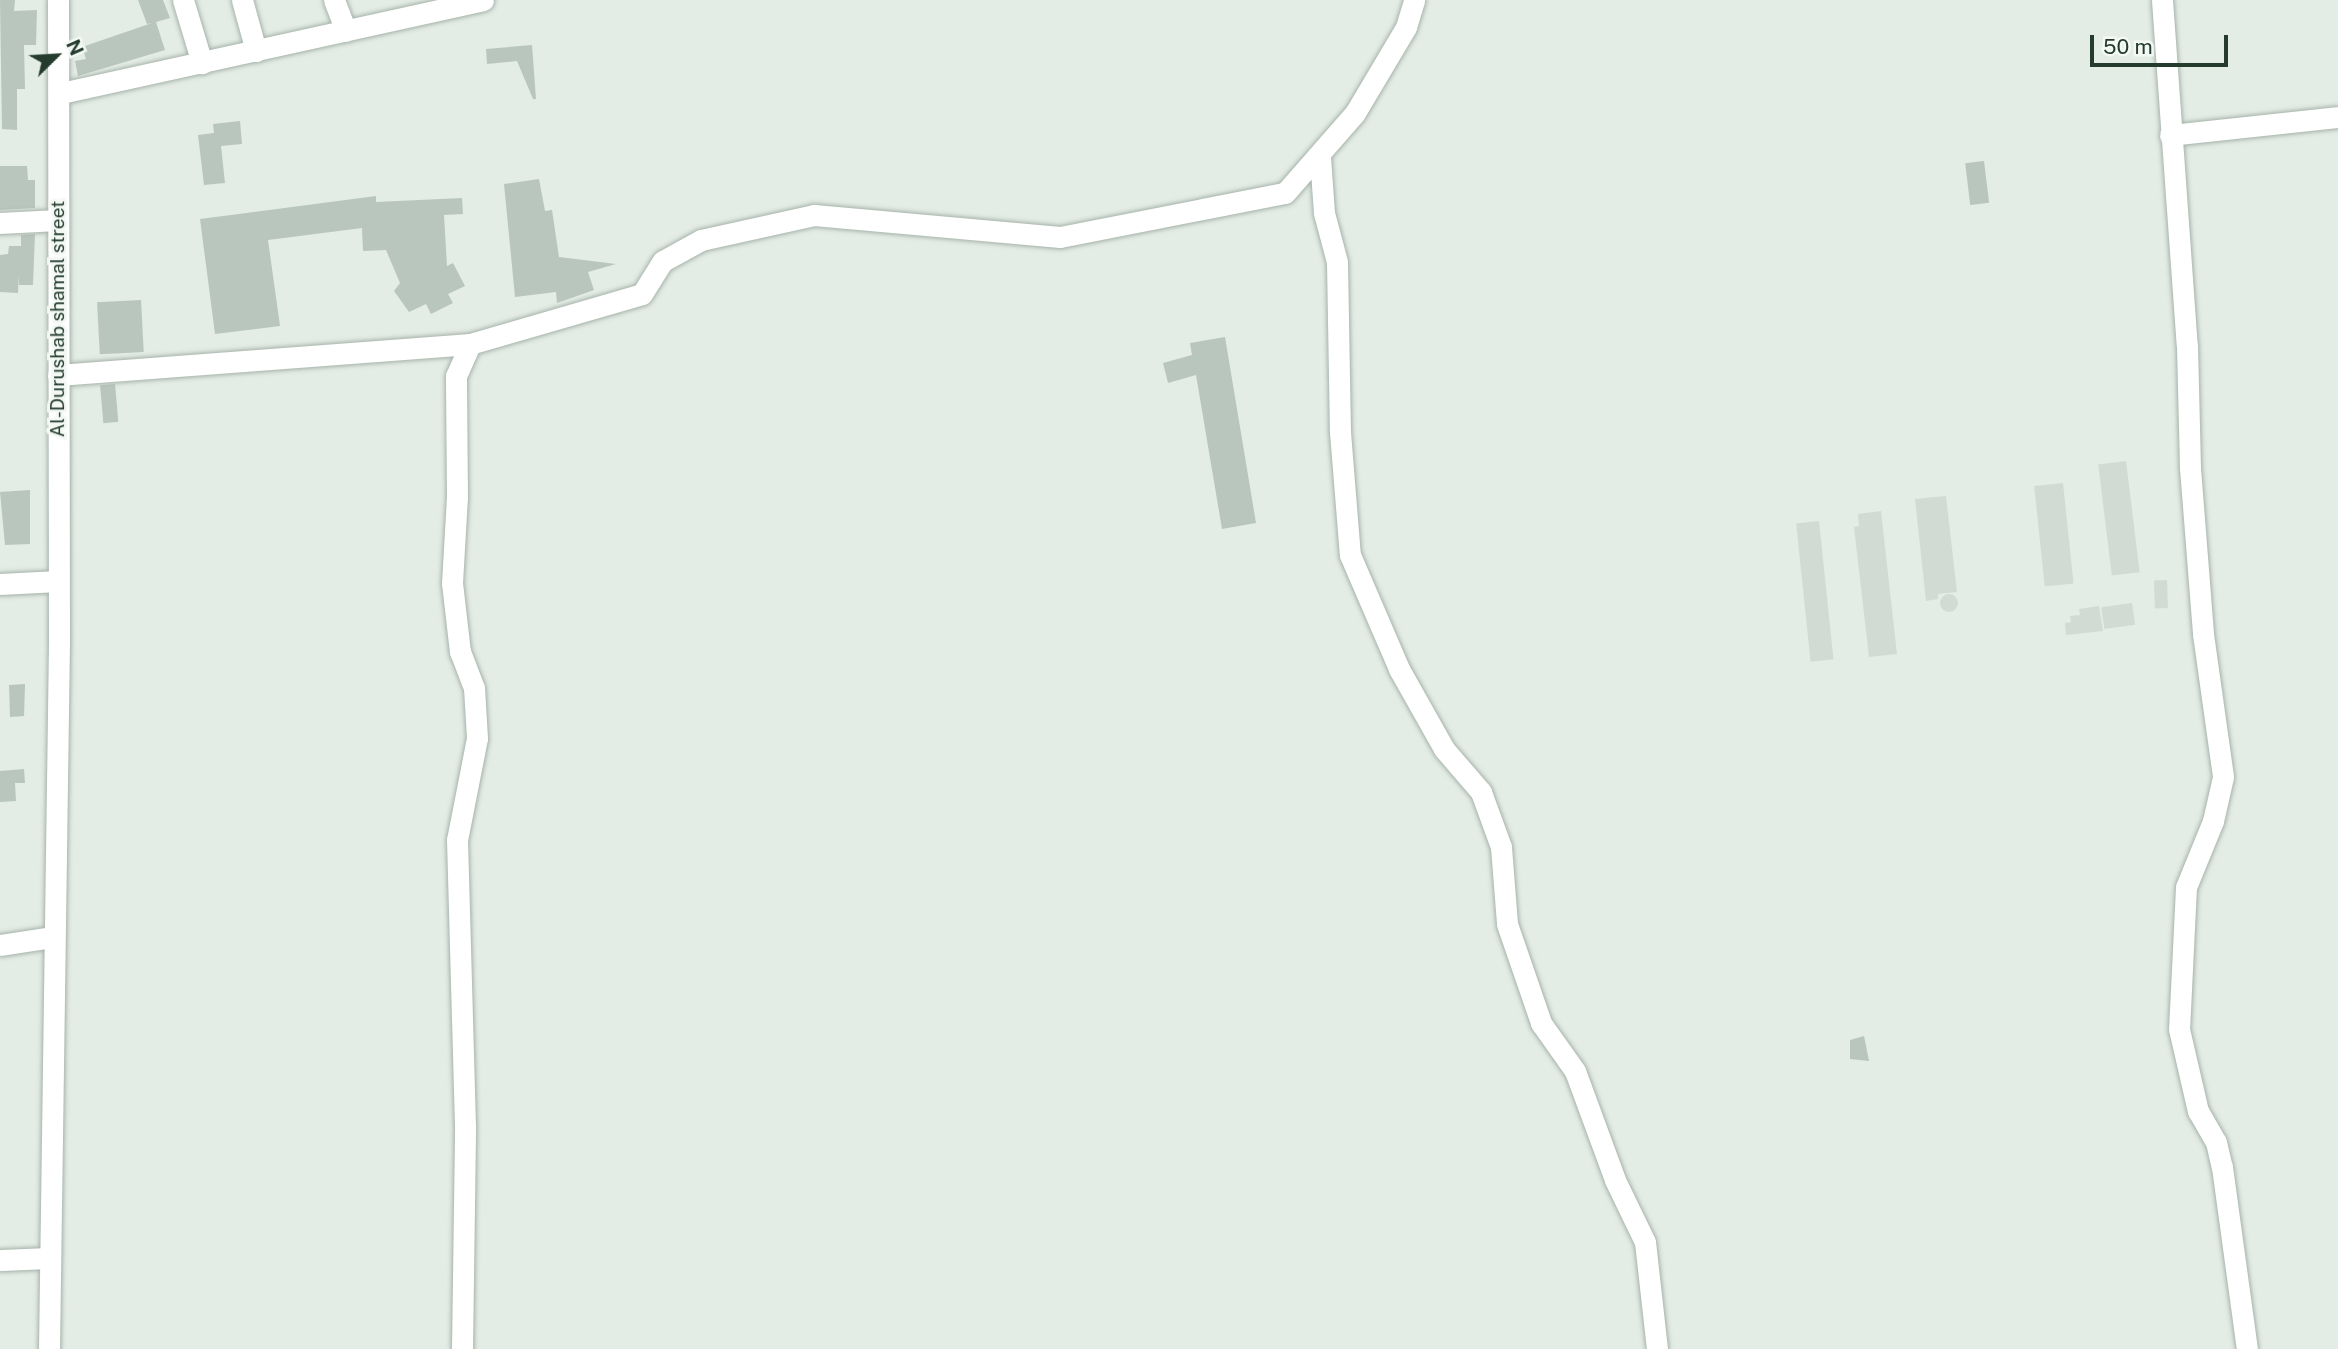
<!DOCTYPE html>
<style>
body{margin:0}
#map{position:relative;width:2338px;height:1349px;overflow:hidden;background:#e3ece5;font-family:"Public Sans",sans-serif}
div>[style]{position:absolute}
[style*='--x']{left:calc(var(--x)*1px);top:calc(var(--y)*1px);width:calc(var(--w)*1px);rotate:calc(var(--a)*1deg)}
.built>*{inset:0;background:#d1dbd4;transform-origin:0 0}
.round{border-radius:50%}
.building>*{inset:0;background:#b9c6bd;transform-origin:0 0}
.roads{filter:drop-shadow(0 0 2px #a6b3aa) drop-shadow(0 0 2px #a6b3aa)}
.minor>*{height:21px;margin:-10.5px;padding:0 10.5px;transform-origin:10.5px;border-radius:10.5px;background:#fff}
span{translate:-50% -50%;white-space:nowrap;text-align:center;line-height:1.15;-webkit-text-stroke:6px #f3f8f4;paint-order:stroke}
.street-label{font-size:19px;color:#243b2e}
.north{position:absolute;left:21px;top:21px;width:70px;height:70px;-webkit-text-stroke:5px #f3f8f4;paint-order:stroke;rotate:66deg;font-size:19px;font-weight:700;line-height:28px;text-align:center;color:#243b2e}
.north::after{content:'';display:block;margin:auto;width:24px;height:32px;background:#243b2e;clip-path:polygon(50% 0,100% 100%,50% 72%,0 100%)}
.scale{position:absolute;left:2090px;top:35px;width:138px;height:32px;box-sizing:border-box;border:4px solid #243b2e;border-top:0;padding-left:9px;font-size:21px;line-height:24px;white-space:nowrap;color:#243b2e;-webkit-text-stroke:5px #f3f8f4;paint-order:stroke}
</style>
<div id="map">
<div class="built">
<i style="left:2126px;top:461px;width:112px;height:28px;rotate:83deg"></i>
<i style="left:2063px;top:483px;width:101px;height:29px;rotate:84deg"></i>
<i style="clip-path:polygon(1946px 496px,1957px 592px,1938px 594px,1938px 599px,1926px 601px,1915px 499px)"></i>
<i style="clip-path:polygon(1881px 511px,1897px 654px,1869px 657px,1854px 527px,1859px 526px,1858px 514px)"></i>
<i style="left:1819px;top:521px;width:139px;height:23px;rotate:84deg"></i>
<i style="left:2167px;top:580px;width:28px;height:13px;rotate:88deg"></i>
<i class="round" style="left:1940px;top:594px;width:18px;height:18px"></i>
<i style="left:2132px;top:603px;width:22px;height:31px;rotate:82deg"></i>
<i style="clip-path:polygon(2099px 606px,2103px 631px,2066px 635px,2065px 623px,2071px 622px,2070px 616px,2080px 615px,2079px 609px)"></i>
</div>
<div class="building">
<i style="clip-path:polygon(0 0,15px 0,14px 11px,37px 10px,36px 45px,24px 45px,25px 89px,17px 89px,17px 130px,2px 129px)"></i>
<i style="clip-path:polygon(138px 0,163px 0,170px 18px,156px 22px,165px 50px,78px 76px,75px 61px,86px 59px,82px 47px,152px 23px,147px 24px)"></i>
<i style="clip-path:polygon(532px 45px,536px 99px,533px 99px,517px 61px,487px 64px,486px 49px)"></i>
<i style="clip-path:polygon(240px 121px,242px 144px,221px 146px,225px 183px,204px 185px,198px 135px,214px 133px,213px 124px)"></i>
<i style="left:1984px;top:161px;width:42px;height:19px;rotate:83deg"></i>
<i style="clip-path:polygon(0 166px,27px 166px,28px 180px,35px 180px,35px 208px,0 210px)"></i>
<i style="clip-path:polygon(539px 179px,545px 211px,552px 210px,559px 257px,616px 264px,588px 272px,594px 290px,557px 303px,556px 292px,515px 297px,504px 184px)"></i>
<i style="clip-path:polygon(376px 196px,376px 202px,462px 198px,463px 214px,444px 215px,447px 266px,453px 263px,465px 286px,448px 294px,453px 303px,431px 314px,426px 304px,409px 312px,394px 291px,400px 283px,386px 250px,363px 251px,362px 228px,268px 240px,280px 326px,215px 334px,200px 219px)"></i>
<i style="clip-path:polygon(35px 234px,33px 285px,19px 285px,19px 274px,18px 293px,0 292px,0 255px,8px 254px,9px 246px,21px 246px,21px 235px)"></i>
<i style="left:141px;top:300px;width:52px;height:44px;rotate:87deg"></i>
<i style="clip-path:polygon(1225px 337px,1256px 523px,1222px 529px,1196px 375px,1168px 383px,1163px 363px,1192px 355px,1190px 343px)"></i>
<i style="left:115px;top:384px;width:38px;height:15px;rotate:85deg"></i>
<i style="clip-path:polygon(30px 490px,30px 544px,5px 545px,0 492px)"></i>
<i style="clip-path:polygon(25px 684px,24px 716px,10px 717px,9px 685px)"></i>
<i style="clip-path:polygon(24px 769px,25px 783px,15px 783px,16px 801px,0 802px,0 771px)"></i>
<i style="clip-path:polygon(1864px 1036px,1869px 1061px,1850px 1059px,1850px 1040px)"></i>
</div>
<div class="roads">
<div class="minor">
<i style="--x:183;--y:0;--w:66;--a:73.2"></i>
<i style="--x:242;--y:0;--w:53;--a:74.6"></i>
<i style="--x:334;--y:0;--w:33;--a:69"></i>
<i style="--x:2162;--y:0;--w:346;--a:85.9"></i>
<i style="--x:2187;--y:345;--w:123;--a:88.6"></i>
<i style="--x:2190;--y:468;--w:167;--a:85.5"></i>
<i style="--x:2203;--y:634;--w:144;--a:82"></i>
<i style="--x:2223;--y:777;--w:45;--a:102.8"></i>
<i style="--x:2213;--y:821;--w:71;--a:112.2"></i>
<i style="--x:2186;--y:887;--w:142;--a:92.8"></i>
<i style="--x:2179;--y:1029;--w:84;--a:77"></i>
<i style="--x:2198;--y:1111;--w:36;--a:60"></i>
<i style="--x:2216;--y:1142;--w:26;--a:77"></i>
<i style="--x:2222;--y:1167;--w:184;--a:82.2"></i>
<i style="--x:61;--y:93;--w:432;--a:-12.4"></i>
<i style="--x:2170;--y:135;--w:169;--a:-6.1"></i>
<i style="--x:1320;--y:157;--w:56;--a:85.9"></i>
<i style="--x:1324;--y:213;--w:51;--a:75.1"></i>
<i style="--x:1337;--y:262;--w:170;--a:89"></i>
<i style="--x:1340;--y:432;--w:123;--a:85.4"></i>
<i style="--x:1350;--y:555;--w:124;--a:66.7"></i>
<i style="--x:1399;--y:669;--w:92;--a:60.6"></i>
<i style="--x:1444;--y:749;--w:57;--a:49.3"></i>
<i style="--x:1481;--y:792;--w:59;--a:70"></i>
<i style="--x:1501;--y:847;--w:77;--a:85.5"></i>
<i style="--x:1507;--y:924;--w:105;--a:71"></i>
<i style="--x:1541;--y:1023;--w:59;--a:54.7"></i>
<i style="--x:1575;--y:1071;--w:116;--a:69.8"></i>
<i style="--x:1615;--y:1180;--w:69;--a:64.2"></i>
<i style="--x:1645;--y:1242;--w:108;--a:83.6"></i>
<i style="--x:0;--y:223;--w:57;--a:-3"></i>
<i style="--x:58;--y:375;--w:413;--a:-4.3"></i>
<i style="--x:0;--y:584;--w:58;--a:-3"></i>
<i style="--x:0;--y:945;--w:53;--a:-8.7"></i>
<i style="--x:0;--y:1260;--w:50;--a:-2.3"></i>
<i style="--x:49;--y:1349;--w:710;--a:-89.19"></i>
<i style="--x:59;--y:639;--w:639;--a:-90.09"></i>
<i style="--x:462;--y:1349;--w:223;--a:-89.2"></i>
<i style="--x:465;--y:1126;--w:286;--a:-91.6"></i>
<i style="--x:457;--y:840;--w:104;--a:-78.9"></i>
<i style="--x:477;--y:738;--w:50;--a:-93.4"></i>
<i style="--x:474;--y:688;--w:39;--a:-111"></i>
<i style="--x:460;--y:652;--w:69;--a:-96.6"></i>
<i style="--x:452;--y:583;--w:86;--a:-86.7"></i>
<i style="--x:457;--y:497;--w:121;--a:-90.5"></i>
<i style="--x:456;--y:376;--w:35;--a:-66"></i>
<i style="--x:470;--y:344;--w:179;--a:-16.2"></i>
<i style="--x:642;--y:294;--w:39;--a:-58"></i>
<i style="--x:663;--y:261;--w:43;--a:-28.9"></i>
<i style="--x:701;--y:240;--w:116;--a:-12.5"></i>
<i style="--x:814;--y:215;--w:247;--a:5.1"></i>
<i style="--x:1060;--y:237;--w:229;--a:-11.1"></i>
<i style="--x:1285;--y:193;--w:106;--a:-48.8"></i>
<i style="--x:1355;--y:113;--w:100;--a:-59.3"></i>
<i style="--x:1406;--y:27;--w:28;--a:-73"></i>
</div>
</div>
<div class="street-label">
<span style="left:58px;top:319px;rotate:-90deg">Al-Durushab shamal street</span>
</div>
<div class="north">N</div>
<div class="scale">50 m</div>
</div>
